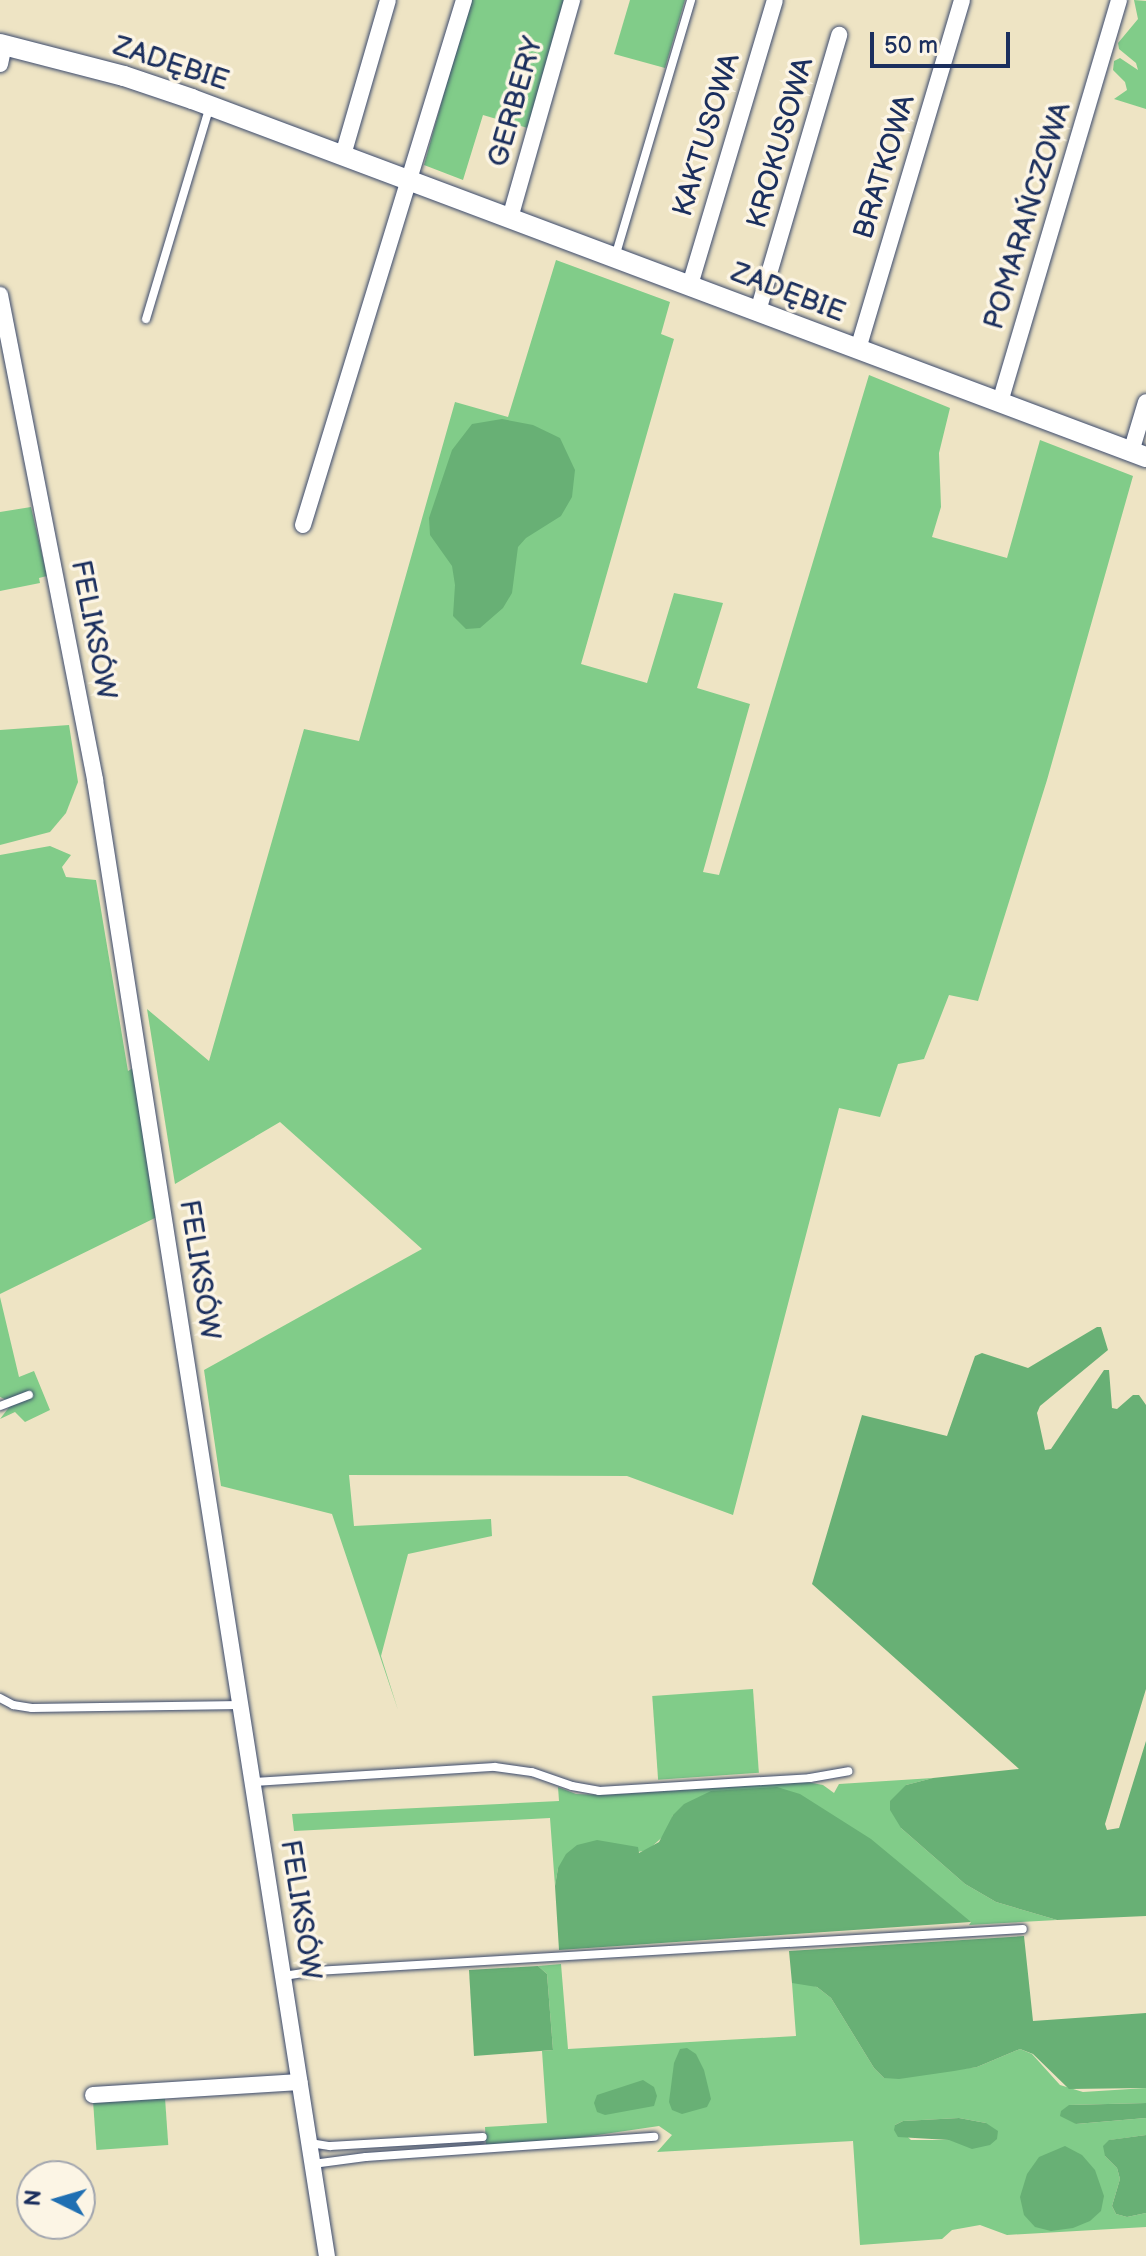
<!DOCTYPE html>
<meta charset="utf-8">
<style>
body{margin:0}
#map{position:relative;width:1146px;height:2256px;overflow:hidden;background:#eee4c4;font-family:"Balsamiq Sans",sans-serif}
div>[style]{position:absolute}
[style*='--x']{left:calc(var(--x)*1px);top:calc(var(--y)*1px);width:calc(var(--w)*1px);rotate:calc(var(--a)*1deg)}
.green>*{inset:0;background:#81cc89;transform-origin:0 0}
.forest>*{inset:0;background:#68b075}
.roads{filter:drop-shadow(0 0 2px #3b4a6d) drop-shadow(0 0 2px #3b4a6d)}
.service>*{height:8px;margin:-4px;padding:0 4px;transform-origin:4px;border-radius:4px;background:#fff}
.minor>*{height:16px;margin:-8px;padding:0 8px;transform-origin:8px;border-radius:8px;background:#fff}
.tertiary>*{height:20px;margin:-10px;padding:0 10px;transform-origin:10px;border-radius:10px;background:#fff}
span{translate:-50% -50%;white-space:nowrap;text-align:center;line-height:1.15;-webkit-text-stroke:7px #fcf5e5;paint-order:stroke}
.street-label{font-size:28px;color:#1b2f5e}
.north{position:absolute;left:16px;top:2160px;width:80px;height:80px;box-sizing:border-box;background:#fcf5e5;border:2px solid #a2a6af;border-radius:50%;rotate:275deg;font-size:22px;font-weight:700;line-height:32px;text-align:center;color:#1b2f5e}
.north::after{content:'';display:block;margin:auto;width:28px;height:36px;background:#1f6fb2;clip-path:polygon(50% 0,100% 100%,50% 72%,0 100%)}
.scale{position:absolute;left:870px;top:32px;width:140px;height:36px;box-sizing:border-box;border:4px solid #1b2f5e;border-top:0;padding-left:10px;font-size:24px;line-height:28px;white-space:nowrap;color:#1b2f5e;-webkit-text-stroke:6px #fcf5e5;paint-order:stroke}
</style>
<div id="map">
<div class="green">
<i style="clip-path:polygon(470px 0,567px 0,531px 129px,483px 115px,463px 180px,424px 165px)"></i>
<i style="clip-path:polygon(630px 0,685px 0,665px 68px,614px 54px)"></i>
<i style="clip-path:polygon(1134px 0,1146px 1px,1146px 109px,1114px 99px,1127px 90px,1125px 82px,1113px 70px,1114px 61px,1120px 58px,1138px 70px,1136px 63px,1119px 49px,1118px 43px,1138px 19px)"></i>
<i style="clip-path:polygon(556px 260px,670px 302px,661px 334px,674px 339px,581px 664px,647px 683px,674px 593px,723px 603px,697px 688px,750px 704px,703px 872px,719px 875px,869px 375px,950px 408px,939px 453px,941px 507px,932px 537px,1007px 558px,1040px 440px,1133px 476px,1047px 780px,978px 1001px,949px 995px,924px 1059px,898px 1064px,880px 1117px,839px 1108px,733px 1515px,627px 1476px,349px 1475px,354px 1526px,491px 1519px,492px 1536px,408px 1554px,381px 1656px,398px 1710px,332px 1514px,221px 1486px,204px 1370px,422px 1249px,280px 1122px,175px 1184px,147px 1009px,209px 1061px,304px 729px,359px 741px,455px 402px,508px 417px)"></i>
<i style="clip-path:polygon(31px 507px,47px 576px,39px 578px,40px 583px,0 591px,0 512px)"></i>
<i style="clip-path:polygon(69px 725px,78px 782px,66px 813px,50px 832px,0 845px,0 730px)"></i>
<i style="clip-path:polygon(50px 846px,71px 855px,62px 867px,66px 877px,96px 880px,128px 1071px,133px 1068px,157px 1217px,0 1294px,0 855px)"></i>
<i style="clip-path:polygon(0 1297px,19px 1377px,34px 1371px,50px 1410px,25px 1422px,15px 1412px,0 1419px,10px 1406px,9px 1401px,0 1397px)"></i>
<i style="left:753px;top:1689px;width:84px;height:101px;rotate:86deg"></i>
<i style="clip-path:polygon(933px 1778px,906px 1785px,901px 1828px,965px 1884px,996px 1902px,1057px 1920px,969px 1925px,971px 1922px,673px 1815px,667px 1833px,648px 1850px,558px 1868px,555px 1886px,550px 1818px,294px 1831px,292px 1814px,559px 1801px,558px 1787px,576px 1794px,604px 1795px,807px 1782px,823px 1785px,834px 1793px,839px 1784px)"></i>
<i style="clip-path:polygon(evenodd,561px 1964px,568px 2049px,796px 2036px,792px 1983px,803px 1982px,817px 1987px,831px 1998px,874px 2068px,884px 2078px,977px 2067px,1020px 2049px,1032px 2054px,1060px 2085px,1083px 2092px,1146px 2088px,1146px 2103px,1069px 2105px,1076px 2124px,1146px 2118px,1146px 2135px,1110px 2140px,1105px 2156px,1117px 2168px,1120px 2179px,1112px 2206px,1116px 2214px,1127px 2217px,1146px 2213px,1146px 2227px,1007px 2235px,980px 2225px,952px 2230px,942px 2239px,860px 2245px,853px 2141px,657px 2152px,672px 2135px,659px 2126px,550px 2142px,486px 2145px,485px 2127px,547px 2123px,542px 2051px,553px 2050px,547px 1974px,538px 1966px,561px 1964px,959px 2118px,986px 2123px,949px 2140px,911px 2140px,895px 2125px,903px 2121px,959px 2118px)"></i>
<i style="left:165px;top:2098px;width:47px;height:72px;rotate:86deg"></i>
</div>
<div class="forest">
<i style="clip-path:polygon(502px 419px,533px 425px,560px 438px,575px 470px,572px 497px,561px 516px,526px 538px,518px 547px,512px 593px,503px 608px,480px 628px,466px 629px,453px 616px,455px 585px,452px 566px,430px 535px,429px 518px,452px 450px,472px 424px)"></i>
<i style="clip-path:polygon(1097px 1327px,1101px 1327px,1108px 1350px,1040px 1406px,1037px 1413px,1045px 1450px,1051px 1449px,1104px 1370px,1109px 1370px,1112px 1408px,1117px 1409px,1133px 1395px,1139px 1395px,1146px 1405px,1146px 1689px,1105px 1824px,1107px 1830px,1119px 1828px,1146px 1741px,1146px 1916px,1057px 1920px,996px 1902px,965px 1884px,901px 1828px,890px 1810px,890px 1801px,906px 1785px,933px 1778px,1019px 1769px,812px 1584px,862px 1415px,947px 1436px,975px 1356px,982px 1353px,1028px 1368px)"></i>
<i style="clip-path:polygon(777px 1787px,800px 1794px,871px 1839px,971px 1922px,559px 1950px,555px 1886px,558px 1868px,566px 1854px,577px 1845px,597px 1840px,638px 1847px,639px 1853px,659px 1842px,673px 1815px,684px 1804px,711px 1791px)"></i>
<i style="clip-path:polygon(1024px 1936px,1033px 2021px,1146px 2013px,1146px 2088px,1069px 2089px,1033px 2054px,1020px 2049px,977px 2067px,954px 2071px,899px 2079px,884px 2078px,874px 2068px,831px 1998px,817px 1987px,792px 1983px,789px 1951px)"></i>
<i style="clip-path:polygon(538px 1966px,547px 1974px,553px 2050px,474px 2056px,469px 1970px)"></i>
<i style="clip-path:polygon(687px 2048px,696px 2054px,704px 2070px,711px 2099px,707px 2107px,682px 2114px,672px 2110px,669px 2102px,674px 2063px,680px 2049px)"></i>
<i style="clip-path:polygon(643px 2080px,654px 2087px,657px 2096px,654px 2106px,605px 2115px,597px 2112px,594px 2103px,597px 2095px)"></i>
<i style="clip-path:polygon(1146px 2103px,1146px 2118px,1076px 2124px,1060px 2116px,1061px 2111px,1069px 2105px)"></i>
<i style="clip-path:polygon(959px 2118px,986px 2123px,998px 2131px,997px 2139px,990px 2145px,972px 2149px,949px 2140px,898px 2137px,894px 2130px,895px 2125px,903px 2121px)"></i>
<i style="clip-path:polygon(1146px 2135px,1146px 2213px,1127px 2217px,1116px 2214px,1112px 2206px,1120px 2179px,1117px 2168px,1105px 2156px,1103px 2146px,1109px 2140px)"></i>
<i style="clip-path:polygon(1065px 2146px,1082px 2155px,1095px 2170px,1104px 2196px,1101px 2211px,1090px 2221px,1073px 2228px,1051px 2231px,1035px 2227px,1024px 2215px,1020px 2197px,1027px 2174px,1039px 2157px)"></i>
</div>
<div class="roads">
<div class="service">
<i style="--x:615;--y:257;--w:268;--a:-73.5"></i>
<i style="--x:146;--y:319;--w:223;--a:-73.3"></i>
<i style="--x:0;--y:1406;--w:31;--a:-21"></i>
<i style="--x:0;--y:1698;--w:15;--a:28"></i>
<i style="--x:13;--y:1705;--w:19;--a:9"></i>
<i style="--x:32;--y:1708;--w:209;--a:-0.8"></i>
<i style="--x:254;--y:1782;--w:241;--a:-3.6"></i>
<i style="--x:495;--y:1767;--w:37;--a:8"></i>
<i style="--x:532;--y:1772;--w:42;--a:19.3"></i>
<i style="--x:572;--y:1786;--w:27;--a:10"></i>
<i style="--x:599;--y:1791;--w:211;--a:-3.5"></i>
<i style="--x:810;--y:1778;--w:39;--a:-10"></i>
<i style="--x:284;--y:1976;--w:32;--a:-9"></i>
<i style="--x:316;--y:1971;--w:708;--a:-3.4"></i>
<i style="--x:310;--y:2143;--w:20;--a:9"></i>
<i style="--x:330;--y:2146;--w:153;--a:-3.4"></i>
<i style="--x:313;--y:2164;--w:53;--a:-7.5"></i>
<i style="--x:366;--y:2157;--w:289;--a:-4"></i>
</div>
<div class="minor">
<i style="--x:0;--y:64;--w:19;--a:-78"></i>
<i style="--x:343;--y:155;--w:161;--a:-73.8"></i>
<i style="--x:510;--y:218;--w:227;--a:-74.1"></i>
<i style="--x:690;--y:285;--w:297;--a:-73.4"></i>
<i style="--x:0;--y:295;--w:494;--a:78.9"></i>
<i style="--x:95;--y:780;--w:1494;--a:81.07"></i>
<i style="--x:758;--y:311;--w:288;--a:-73.6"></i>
<i style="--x:858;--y:349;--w:364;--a:-73.4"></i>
<i style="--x:1000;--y:402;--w:419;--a:-73.5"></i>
<i style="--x:1131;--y:452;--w:52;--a:-73.3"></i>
<i style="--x:303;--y:525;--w:549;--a:-72.95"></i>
<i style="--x:93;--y:2095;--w:207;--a:-3.6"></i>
</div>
<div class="tertiary">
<i style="--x:0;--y:44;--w:128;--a:14.5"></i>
<i style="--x:124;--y:76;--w:72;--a:18.7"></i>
<i style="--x:192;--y:99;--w:1019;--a:20.57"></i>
</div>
</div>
<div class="street-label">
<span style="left:171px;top:64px;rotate:18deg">ZADĘBIE</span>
<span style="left:516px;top:102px;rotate:-74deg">GERBERY</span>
<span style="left:707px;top:135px;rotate:-73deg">KAKTUSOWA</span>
<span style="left:781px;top:143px;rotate:-74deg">KROKUSOWA</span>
<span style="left:885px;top:167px;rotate:-73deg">BRATKOWA</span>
<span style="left:1028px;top:216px;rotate:-73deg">POMARAŃCZOWA</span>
<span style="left:788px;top:293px;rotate:21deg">ZADĘBIE</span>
<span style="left:93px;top:630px;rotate:79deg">FELIKSÓW</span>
<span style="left:199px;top:1270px;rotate:81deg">FELIKSÓW</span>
<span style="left:300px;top:1910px;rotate:81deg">FELIKSÓW</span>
</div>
<div class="north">N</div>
<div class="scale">50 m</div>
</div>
